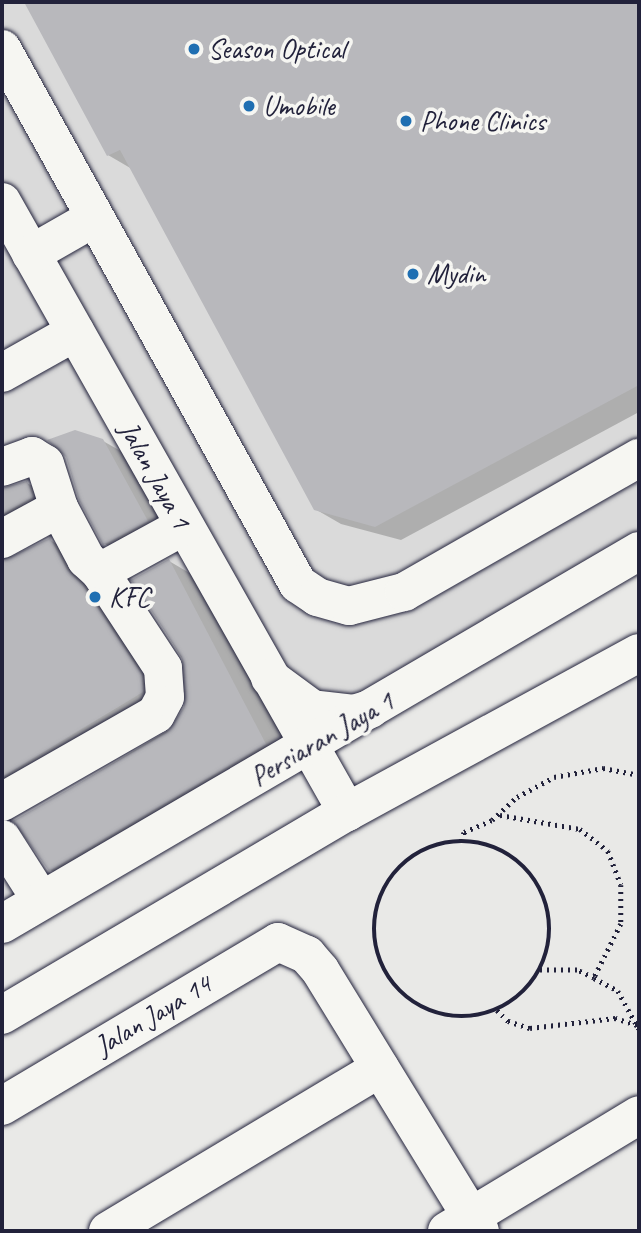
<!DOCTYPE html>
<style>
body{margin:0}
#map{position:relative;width:641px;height:1233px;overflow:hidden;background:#e9e9e7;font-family:Caveat,sans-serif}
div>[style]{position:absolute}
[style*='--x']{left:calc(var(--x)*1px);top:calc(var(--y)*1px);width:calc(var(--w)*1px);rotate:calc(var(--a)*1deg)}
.built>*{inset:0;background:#dadada}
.shadow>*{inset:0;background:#0003}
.building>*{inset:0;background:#b8b8bc}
.path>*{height:4.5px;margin-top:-2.25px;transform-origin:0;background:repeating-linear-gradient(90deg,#22223b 0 2px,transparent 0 7px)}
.path>.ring{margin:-2.25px;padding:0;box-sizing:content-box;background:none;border:4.5px solid #22223b;border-radius:50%}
.roads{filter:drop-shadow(0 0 2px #22223b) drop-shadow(0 0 2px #22223b)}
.minor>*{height:38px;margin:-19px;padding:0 19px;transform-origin:19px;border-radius:19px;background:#f6f6f2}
.major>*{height:38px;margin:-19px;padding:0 19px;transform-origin:19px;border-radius:19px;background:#f6f6f2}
.dots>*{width:19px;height:19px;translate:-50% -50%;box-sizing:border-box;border:4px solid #f6f6f2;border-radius:50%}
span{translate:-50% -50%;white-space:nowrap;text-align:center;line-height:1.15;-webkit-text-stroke:7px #f6f6f2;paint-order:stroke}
.poi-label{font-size:28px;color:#22223b}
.left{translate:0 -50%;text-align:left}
.street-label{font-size:28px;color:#22223b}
.frame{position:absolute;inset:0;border:4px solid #22223b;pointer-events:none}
</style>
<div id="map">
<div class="built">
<i style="clip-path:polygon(2px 2px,639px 2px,639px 542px,2px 920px)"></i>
</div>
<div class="shadow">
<i style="clip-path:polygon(26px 2px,639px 2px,639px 412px,401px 540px,341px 524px,315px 509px,132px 169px,108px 155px)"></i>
<i style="clip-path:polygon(103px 441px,133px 458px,176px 538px,134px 561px,105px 544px)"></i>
<i style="clip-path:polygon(27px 483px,57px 500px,13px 544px,12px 558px,50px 540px,79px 557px,171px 694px,12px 809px,10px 820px,2px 815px,2px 489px)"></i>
<i style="clip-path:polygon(169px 561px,198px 578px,295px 758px,79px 887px,50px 870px,16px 821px,177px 725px,189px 696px,186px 665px,134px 580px)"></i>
</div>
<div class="building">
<i style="clip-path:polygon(24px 2px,639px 2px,639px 385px,375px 527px,314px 510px,120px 150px,107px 156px)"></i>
<i style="clip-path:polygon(75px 430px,103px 439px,148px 521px,103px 545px,79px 500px,66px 457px,47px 440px)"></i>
<i style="clip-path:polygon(27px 481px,33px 497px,2px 514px,2px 488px)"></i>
<i style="clip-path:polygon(50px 538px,67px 570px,83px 586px,142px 675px,143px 692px,2px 777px,2px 561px)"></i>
<i style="clip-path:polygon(169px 559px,266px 744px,49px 871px,13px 821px,167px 733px,184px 707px,182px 657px,131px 580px)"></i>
</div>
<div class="path">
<i style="--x:500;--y:815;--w:81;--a:9.9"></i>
<i style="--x:580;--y:829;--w:36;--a:38"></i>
<i style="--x:608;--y:851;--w:36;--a:69"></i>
<i style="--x:621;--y:885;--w:39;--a:90"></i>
<i style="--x:621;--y:924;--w:60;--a:116.6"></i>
<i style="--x:594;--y:978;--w:19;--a:-155"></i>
<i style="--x:577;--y:970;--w:37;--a:180"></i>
<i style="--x:461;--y:841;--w:9;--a:-72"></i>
<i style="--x:464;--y:832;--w:30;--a:-23"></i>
<i style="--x:492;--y:820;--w:34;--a:-43"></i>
<i style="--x:517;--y:797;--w:42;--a:-28.4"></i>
<i style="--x:554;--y:777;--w:50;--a:-10.4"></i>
<i style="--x:603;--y:768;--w:37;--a:11"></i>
<i class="ring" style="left:374px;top:841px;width:171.5px;height:171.5px"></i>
<i style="--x:594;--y:978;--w:27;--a:28"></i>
<i style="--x:618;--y:991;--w:43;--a:61.1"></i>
<i style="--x:497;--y:1010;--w:16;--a:45"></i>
<i style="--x:508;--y:1021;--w:23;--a:18"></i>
<i style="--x:530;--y:1028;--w:86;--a:-6.7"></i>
<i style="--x:615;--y:1018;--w:25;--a:18"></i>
</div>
<div class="roads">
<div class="minor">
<i style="--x:2;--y:49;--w:611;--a:61.05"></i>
<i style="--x:298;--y:584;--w:23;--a:34"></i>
<i style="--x:317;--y:597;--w:33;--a:16"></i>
<i style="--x:349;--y:606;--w:57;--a:-14.3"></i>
<i style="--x:404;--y:592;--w:271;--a:-29.7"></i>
<i style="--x:2;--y:202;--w:701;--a:60.51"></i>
<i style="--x:31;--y:254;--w:73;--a:-29.7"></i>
<i style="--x:2;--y:373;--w:84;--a:-29.3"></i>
<i style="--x:2;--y:467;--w:32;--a:-20"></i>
<i style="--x:32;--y:456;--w:15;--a:32"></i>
<i style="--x:45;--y:464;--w:46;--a:72.3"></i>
<i style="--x:59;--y:508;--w:58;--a:62.1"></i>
<i style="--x:86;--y:559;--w:19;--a:43"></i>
<i style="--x:100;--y:572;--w:96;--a:-28.7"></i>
<i style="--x:2;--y:539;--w:65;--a:-28.5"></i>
<i style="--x:2;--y:802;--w:177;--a:-29.7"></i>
<i style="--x:156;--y:714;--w:19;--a:-62"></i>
<i style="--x:165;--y:697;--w:29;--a:-94"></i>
<i style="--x:163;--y:668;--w:115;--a:-123.3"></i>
<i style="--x:2;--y:839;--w:72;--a:57.4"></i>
<i style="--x:2;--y:1106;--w:321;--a:-30.7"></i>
<i style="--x:278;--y:942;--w:32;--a:24"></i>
<i style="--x:307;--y:955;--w:20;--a:49"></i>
<i style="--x:320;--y:970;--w:306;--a:58.5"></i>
<i style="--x:108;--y:1231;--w:317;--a:-30.9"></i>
<i style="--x:447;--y:1231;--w:224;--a:-31.1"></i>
</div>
<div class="major">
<i style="--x:270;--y:678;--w:52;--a:36.4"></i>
<i style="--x:312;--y:709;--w:42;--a:6.8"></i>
<i style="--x:354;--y:714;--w:17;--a:-17"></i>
<i style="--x:2;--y:924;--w:738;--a:-30.35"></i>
<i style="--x:2;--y:1015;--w:400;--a:-30.5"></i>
<i style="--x:347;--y:812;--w:332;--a:-28.6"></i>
</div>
</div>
<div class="dots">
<i style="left:194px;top:49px;background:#1f6fb2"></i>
<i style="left:249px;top:106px;background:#1f6fb2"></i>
<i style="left:406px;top:121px;background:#1f6fb2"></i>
<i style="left:413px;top:274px;background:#1f6fb2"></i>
<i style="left:95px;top:597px;background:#1f6fb2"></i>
</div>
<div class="poi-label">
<span class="left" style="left:208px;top:49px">Season Optical</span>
<span class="left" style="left:263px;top:106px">Umobile</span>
<span class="left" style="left:420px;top:121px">Phone Clinics</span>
<span class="left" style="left:427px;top:274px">Mydin</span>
<span class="left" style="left:109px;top:597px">KFC</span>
</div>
<div class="street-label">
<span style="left:155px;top:475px;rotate:61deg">Jalan Jaya 1</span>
<span style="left:322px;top:739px;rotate:-30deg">Persiaran Jaya 1</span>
<span style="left:153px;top:1015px;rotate:-31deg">Jalan Jaya 14</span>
</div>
<div class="frame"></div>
</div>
